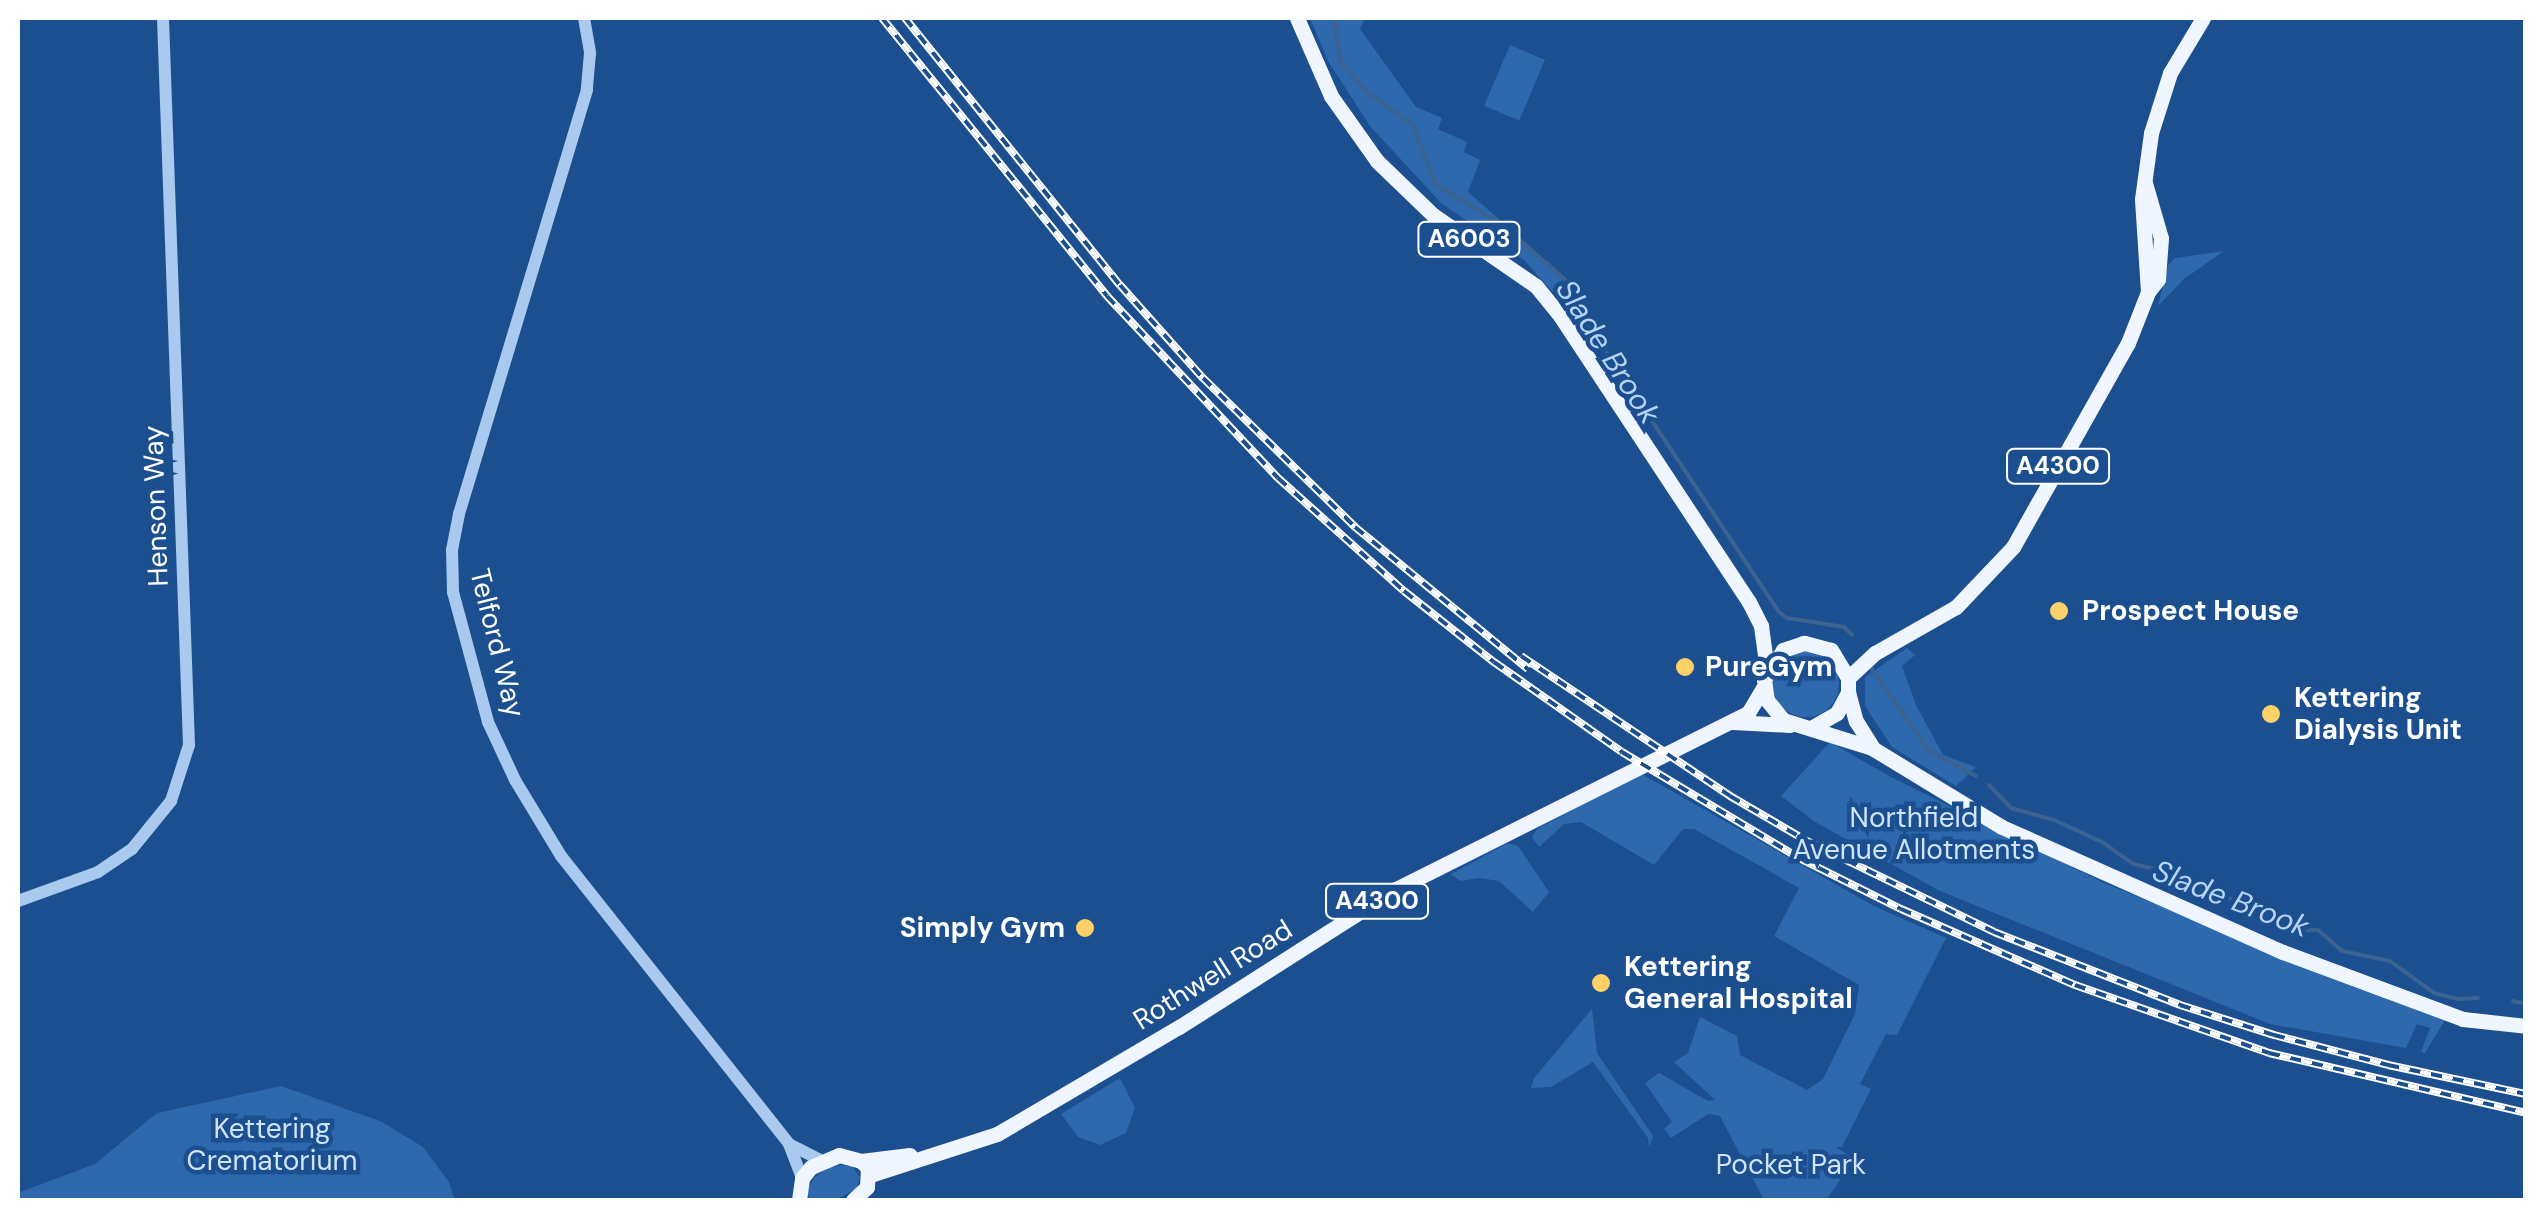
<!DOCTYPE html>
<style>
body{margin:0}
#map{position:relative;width:2543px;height:1218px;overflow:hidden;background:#1b4f8f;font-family:"DM Sans",sans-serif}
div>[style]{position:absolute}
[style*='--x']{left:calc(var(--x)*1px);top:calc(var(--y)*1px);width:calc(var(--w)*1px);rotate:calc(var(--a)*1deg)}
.green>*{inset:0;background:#2e69ad;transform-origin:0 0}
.round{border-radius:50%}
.stream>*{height:4px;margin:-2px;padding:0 2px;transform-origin:2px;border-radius:2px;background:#3c6290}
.tertiary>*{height:12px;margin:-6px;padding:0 6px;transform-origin:6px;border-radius:6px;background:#a9c9ee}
.primary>*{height:15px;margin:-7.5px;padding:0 7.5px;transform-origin:7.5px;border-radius:7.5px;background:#f0f6ff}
.rail>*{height:8px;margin-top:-4px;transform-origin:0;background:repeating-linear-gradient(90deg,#1b4f8f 0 11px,#fff 0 22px);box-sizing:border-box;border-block:2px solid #fff}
.dots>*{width:28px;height:28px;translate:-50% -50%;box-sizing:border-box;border:5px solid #1b4f8f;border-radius:50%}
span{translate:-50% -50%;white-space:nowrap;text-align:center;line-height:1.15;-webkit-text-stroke:9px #1b4f8f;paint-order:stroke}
.shield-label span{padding:2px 8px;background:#1b4f8f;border:2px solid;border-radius:8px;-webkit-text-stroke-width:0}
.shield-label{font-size:25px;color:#fff;font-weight:700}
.street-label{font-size:28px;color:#fff}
.poi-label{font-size:28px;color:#fff;font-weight:700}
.left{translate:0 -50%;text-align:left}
.right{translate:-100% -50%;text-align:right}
.park-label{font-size:28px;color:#cfe3fa}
.water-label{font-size:30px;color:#b5d3f5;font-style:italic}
.frame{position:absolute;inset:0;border:20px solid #fff;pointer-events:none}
</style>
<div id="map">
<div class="green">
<i style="clip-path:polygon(1310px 18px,1365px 18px,1360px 29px,1416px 107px,1442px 118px,1438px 129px,1467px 142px,1464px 152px,1480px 160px,1468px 192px,1566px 278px,1580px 309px,1577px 319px,1524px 260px,1441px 203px,1370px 126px,1328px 61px)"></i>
<i style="left:1510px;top:45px;width:38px;height:66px;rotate:23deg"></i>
<i style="clip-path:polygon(2224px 251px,2184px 279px,2158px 306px,2168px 265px,2175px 258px)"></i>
<i style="clip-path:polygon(1907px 648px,1915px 655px,1902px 666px,1916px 705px,1943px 755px,1976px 767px,1956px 786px,1892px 747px,1865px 706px,1865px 677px)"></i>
<i class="round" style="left:1773px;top:651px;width:66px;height:66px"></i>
<i style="clip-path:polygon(1830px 742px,1889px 776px,2104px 883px,2445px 1020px,2425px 1053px,2421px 1052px,2430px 1028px,2417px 1024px,2406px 1048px,2270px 1024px,1940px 891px,1815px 822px,1781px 796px)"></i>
<i style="clip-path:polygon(1640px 773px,1874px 906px,1946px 938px,1897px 1035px,1886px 1034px,1860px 1084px,1871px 1089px,1842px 1147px,1836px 1147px,1855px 1159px,1826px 1200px,1764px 1200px,1720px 1116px,1708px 1114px,1671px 1138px,1664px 1129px,1672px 1122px,1645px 1083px,1659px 1073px,1708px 1101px,1715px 1100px,1674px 1062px,1688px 1053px,1700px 1017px,1737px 1036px,1740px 1055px,1807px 1090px,1823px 1079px,1855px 1014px,1859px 985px,1774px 936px,1799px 888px,1694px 829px,1683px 829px,1654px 865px,1581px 822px,1564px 824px,1539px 847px,1532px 837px,1537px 829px)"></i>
<i style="clip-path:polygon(1508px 843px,1518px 846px,1549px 892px,1533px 912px,1499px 881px,1479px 878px,1460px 881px,1451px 874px)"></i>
<i style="clip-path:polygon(1592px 1009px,1597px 1053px,1653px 1136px,1649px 1147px,1648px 1138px,1593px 1062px,1551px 1087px,1531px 1088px,1534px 1078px)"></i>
<i style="clip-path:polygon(1120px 1078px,1135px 1108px,1126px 1133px,1100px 1145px,1078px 1137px,1061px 1114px)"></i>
<i style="clip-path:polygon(281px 1086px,380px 1121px,423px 1147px,449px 1182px,455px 1200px,18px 1200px,18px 1193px,95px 1164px,157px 1113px)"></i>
<i style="clip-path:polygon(842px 1165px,853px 1167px,860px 1178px,856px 1189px,835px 1200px,809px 1198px,807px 1191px,814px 1178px,828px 1168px)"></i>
</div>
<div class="stream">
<i style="--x:1334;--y:18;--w:43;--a:82.1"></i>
<i style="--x:1340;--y:61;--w:38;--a:49"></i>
<i style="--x:1365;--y:90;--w:59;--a:36.1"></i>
<i style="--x:1413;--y:125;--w:63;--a:69.6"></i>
<i style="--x:1435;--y:184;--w:79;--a:31.5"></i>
<i style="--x:1502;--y:225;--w:89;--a:40.9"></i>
<i style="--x:1569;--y:283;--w:19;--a:78"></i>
<i style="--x:1573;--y:302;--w:372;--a:56.4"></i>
<i style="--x:1779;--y:612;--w:10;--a:37"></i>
<i style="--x:1787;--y:618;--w:58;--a:9"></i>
<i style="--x:1844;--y:627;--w:11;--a:45"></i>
<i style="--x:1872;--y:669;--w:100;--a:55.2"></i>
<i style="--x:1929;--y:751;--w:53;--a:28"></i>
<i style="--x:1989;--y:785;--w:32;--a:46"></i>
<i style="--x:2011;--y:808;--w:45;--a:15.6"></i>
<i style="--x:2054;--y:820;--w:53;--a:24.6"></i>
<i style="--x:2102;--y:842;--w:39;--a:35"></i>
<i style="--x:2134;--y:864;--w:37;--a:14"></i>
<i style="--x:2170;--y:873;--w:17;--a:36"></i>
<i style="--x:2184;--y:883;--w:65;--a:18.7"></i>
<i style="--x:2246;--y:904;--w:58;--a:26.6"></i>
<i style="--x:2298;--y:930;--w:20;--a:0"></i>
<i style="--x:2318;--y:930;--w:32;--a:41"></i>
<i style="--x:2342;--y:951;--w:49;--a:11.8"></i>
<i style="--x:2390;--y:961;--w:54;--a:36"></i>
<i style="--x:2434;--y:993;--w:25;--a:14"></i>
<i style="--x:2458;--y:999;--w:20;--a:-3"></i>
<i style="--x:2513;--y:1001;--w:13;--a:13"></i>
</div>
<div class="tertiary">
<i style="--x:584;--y:18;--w:36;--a:80"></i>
<i style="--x:590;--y:53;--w:37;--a:95"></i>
<i style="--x:587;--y:90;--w:443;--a:106.8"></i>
<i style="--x:459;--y:514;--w:37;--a:101"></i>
<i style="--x:452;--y:550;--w:42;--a:88.6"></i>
<i style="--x:453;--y:592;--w:135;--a:74.9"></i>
<i style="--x:488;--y:722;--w:64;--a:65"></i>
<i style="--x:515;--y:780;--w:89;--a:58.8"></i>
<i style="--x:561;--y:856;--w:367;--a:51.6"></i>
<i style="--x:789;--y:1144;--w:36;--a:27"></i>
<i style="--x:18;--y:901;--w:85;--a:-19.9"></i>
<i style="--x:98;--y:872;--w:41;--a:-34.1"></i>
<i style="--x:132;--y:849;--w:62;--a:-50.9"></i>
<i style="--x:171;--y:801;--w:59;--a:-72.2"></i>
<i style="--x:189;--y:745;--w:727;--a:-92.05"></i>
<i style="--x:789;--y:1144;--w:36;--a:69"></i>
</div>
<div class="primary">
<i style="--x:1297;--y:18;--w:85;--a:66.4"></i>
<i style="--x:1331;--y:96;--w:80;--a:54.7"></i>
<i style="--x:1377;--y:161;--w:78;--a:44"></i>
<i style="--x:1433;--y:215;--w:125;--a:34.6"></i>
<i style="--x:1536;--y:286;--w:40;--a:51"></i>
<i style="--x:1561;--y:317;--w:341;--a:56.6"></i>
<i style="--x:1749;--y:602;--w:27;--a:63"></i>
<i style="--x:1761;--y:626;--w:44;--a:82.2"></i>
<i style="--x:2148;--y:292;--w:93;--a:-93.7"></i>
<i style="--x:2142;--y:199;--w:67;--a:-82.2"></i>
<i style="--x:2151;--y:133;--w:63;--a:-72.4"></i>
<i style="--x:2170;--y:73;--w:64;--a:-59"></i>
<i style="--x:1848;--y:678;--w:37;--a:-43"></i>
<i style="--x:1875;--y:653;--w:93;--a:-29.6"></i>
<i style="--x:1956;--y:607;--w:83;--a:-46.5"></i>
<i style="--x:2013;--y:547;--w:234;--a:-60.6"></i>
<i style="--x:2128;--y:343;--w:55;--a:-68.6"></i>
<i style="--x:2148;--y:292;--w:16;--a:-52"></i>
<i style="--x:2158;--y:279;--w:41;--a:-85.8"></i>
<i style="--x:2161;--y:238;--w:57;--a:-106.2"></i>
<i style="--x:1848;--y:692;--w:30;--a:75"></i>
<i style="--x:1856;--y:721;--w:31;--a:58"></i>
<i style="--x:1733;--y:722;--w:57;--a:3"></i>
<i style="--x:1811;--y:728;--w:30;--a:-30"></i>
<i style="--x:1837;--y:713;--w:24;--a:-62"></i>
<i style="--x:1848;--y:692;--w:14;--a:-90"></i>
<i style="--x:1848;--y:678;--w:33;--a:-121"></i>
<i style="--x:1831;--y:650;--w:28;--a:-165"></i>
<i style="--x:1804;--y:643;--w:22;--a:162"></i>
<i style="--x:1783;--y:650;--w:35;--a:123"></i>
<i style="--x:1764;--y:679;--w:21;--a:82"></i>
<i style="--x:1767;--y:700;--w:26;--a:51"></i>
<i style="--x:1783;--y:720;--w:93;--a:17.5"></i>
<i style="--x:1872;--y:748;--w:152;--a:31.3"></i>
<i style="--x:2002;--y:827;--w:308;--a:24"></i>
<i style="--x:2283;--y:952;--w:192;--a:20.4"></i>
<i style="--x:2463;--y:1019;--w:63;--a:6.3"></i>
<i style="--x:861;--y:1161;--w:49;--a:-7"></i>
<i style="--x:870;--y:1175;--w:133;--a:-17.9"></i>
<i style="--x:997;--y:1134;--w:211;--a:-30.5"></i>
<i style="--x:1179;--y:1027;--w:257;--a:-32.5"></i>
<i style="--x:1396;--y:889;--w:394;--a:-26.6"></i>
<i style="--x:1748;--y:713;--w:29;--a:-59"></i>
<i style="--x:799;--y:1200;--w:22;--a:-82"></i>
<i style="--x:802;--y:1178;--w:14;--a:-51"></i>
<i style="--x:811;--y:1167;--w:30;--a:-23"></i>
<i style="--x:839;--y:1155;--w:23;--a:15"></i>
<i style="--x:861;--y:1161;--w:10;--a:45"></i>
<i style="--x:868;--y:1168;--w:19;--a:93"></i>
<i style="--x:867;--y:1187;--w:19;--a:137"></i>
</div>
<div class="rail">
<i style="--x:882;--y:18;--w:358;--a:51"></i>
<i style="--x:1107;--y:296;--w:250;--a:46.8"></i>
<i style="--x:1278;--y:478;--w:169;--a:41.9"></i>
<i style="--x:1404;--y:591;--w:115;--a:38.3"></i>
<i style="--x:1494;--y:662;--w:156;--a:35.1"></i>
<i style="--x:1622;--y:752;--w:206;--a:30.9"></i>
<i style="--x:1799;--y:858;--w:114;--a:26.6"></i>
<i style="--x:1901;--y:909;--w:190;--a:23.6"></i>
<i style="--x:2075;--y:985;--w:206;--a:19.3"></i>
<i style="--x:2269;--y:1053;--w:264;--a:13.1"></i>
<i style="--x:905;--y:18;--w:343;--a:51.2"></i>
<i style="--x:1120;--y:285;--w:125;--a:48.3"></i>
<i style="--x:1203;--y:378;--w:213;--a:44.4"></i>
<i style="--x:1355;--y:527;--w:224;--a:39.4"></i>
<i style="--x:1521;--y:656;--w:252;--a:33.8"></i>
<i style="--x:1730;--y:796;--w:89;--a:30.3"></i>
<i style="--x:1807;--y:841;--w:208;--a:25.9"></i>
<i style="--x:1994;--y:932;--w:200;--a:21.4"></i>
<i style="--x:2180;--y:1005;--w:99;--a:17.7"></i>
<i style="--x:2274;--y:1035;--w:118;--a:14.7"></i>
<i style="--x:2388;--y:1065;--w:141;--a:11.9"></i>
</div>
<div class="dots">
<i style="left:2059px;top:611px;background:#ffd166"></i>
<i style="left:1685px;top:667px;background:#ffd166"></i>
<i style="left:2271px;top:714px;background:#ffd166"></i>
<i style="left:1085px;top:928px;background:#ffd166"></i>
<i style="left:1601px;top:983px;background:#ffd166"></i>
</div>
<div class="shield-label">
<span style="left:1469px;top:239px">A6003</span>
<span style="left:2058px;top:466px">A4300</span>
<span style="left:1377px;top:901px">A4300</span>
</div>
<div class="street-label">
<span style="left:156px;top:506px;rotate:-92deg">Henson Way</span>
<span style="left:497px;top:643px;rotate:76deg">Telford Way</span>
<span style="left:1213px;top:975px;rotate:-32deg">Rothwell Road</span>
</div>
<div class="poi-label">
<span class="left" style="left:2082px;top:611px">Prospect House</span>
<span class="left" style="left:1705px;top:667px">PureGym</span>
<span class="left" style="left:2294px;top:714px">Kettering<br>Dialysis Unit</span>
<span class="right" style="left:1065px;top:928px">Simply Gym</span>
<span class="left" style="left:1624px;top:983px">Kettering<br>General Hospital</span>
</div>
<div class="park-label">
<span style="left:1914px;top:834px">Northfield<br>Avenue Allotments</span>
<span style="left:272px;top:1145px">Kettering<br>Crematorium</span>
<span style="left:1791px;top:1165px">Pocket Park</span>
</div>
<div class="water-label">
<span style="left:1608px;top:352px;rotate:57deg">Slade Brook</span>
<span style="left:2231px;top:899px;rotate:21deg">Slade Brook</span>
</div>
<div class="frame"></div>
</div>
